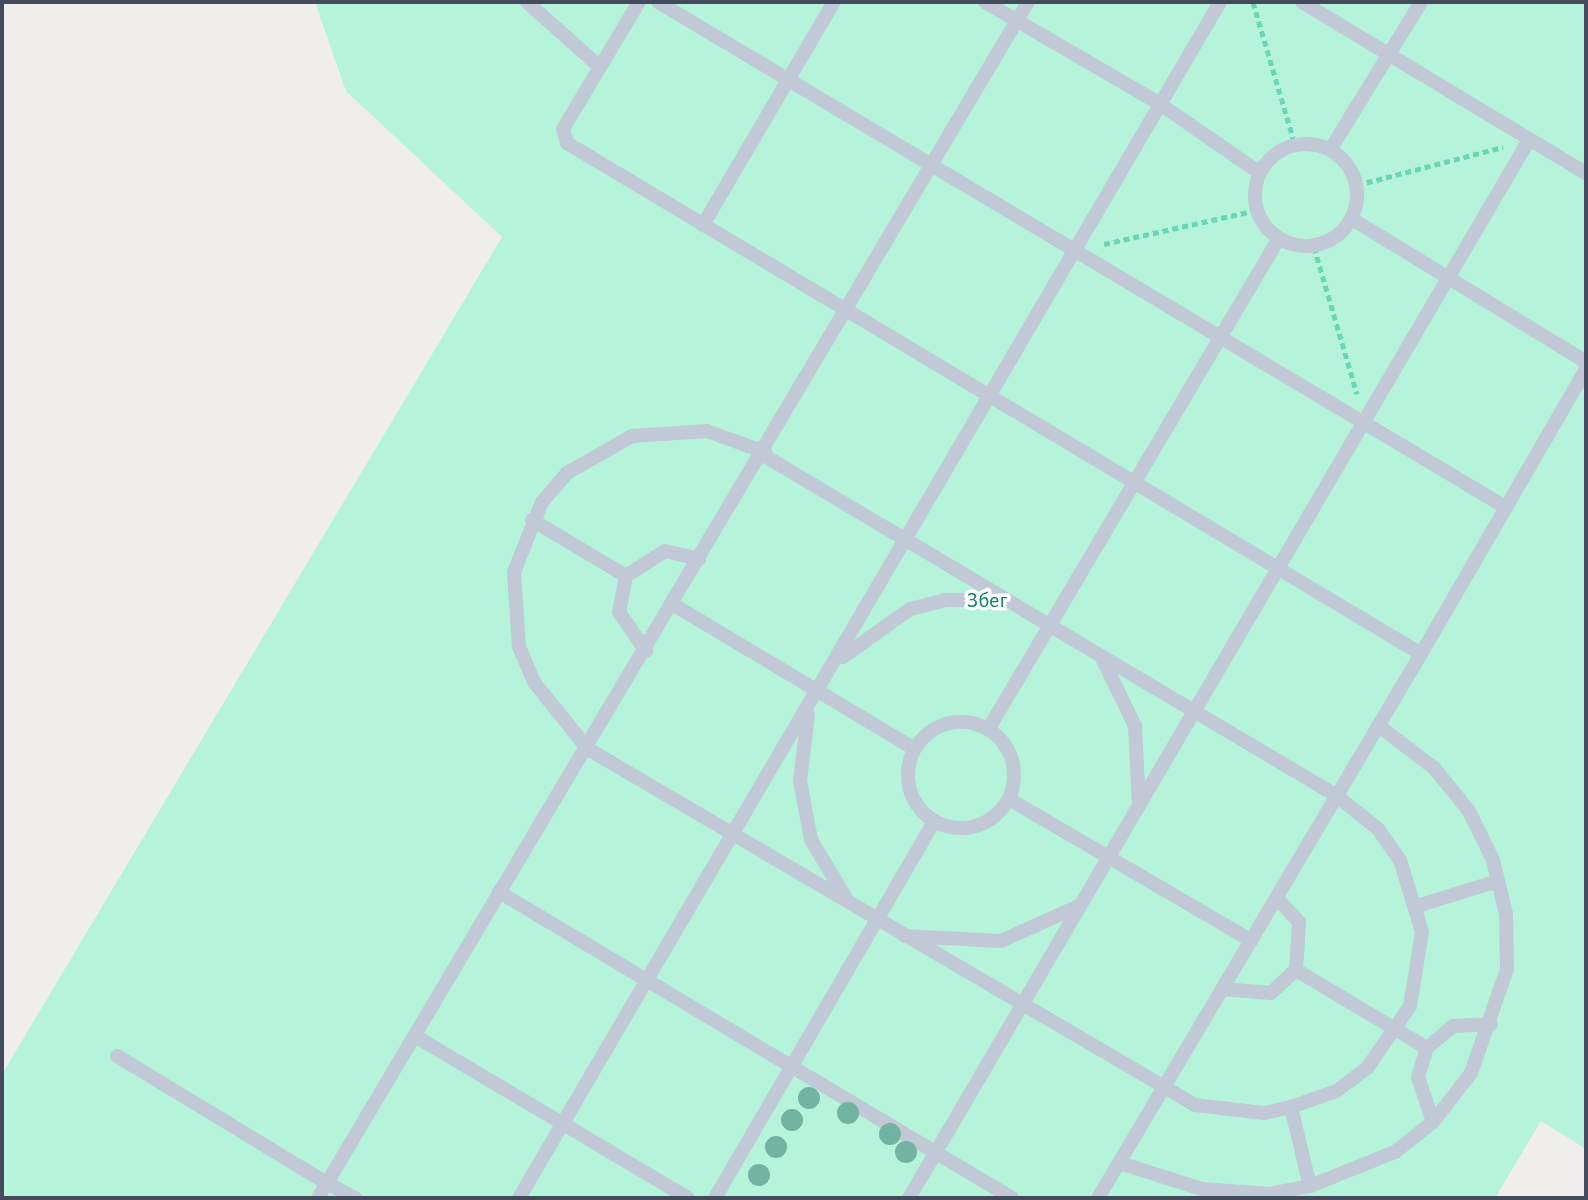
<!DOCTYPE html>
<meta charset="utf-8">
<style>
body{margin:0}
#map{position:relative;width:1588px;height:1200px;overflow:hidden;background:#f0eded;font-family:"Alegreya Sans",sans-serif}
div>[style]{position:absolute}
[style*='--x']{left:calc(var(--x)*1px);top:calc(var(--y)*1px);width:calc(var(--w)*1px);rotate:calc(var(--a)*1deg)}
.green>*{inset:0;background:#b5f4da}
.path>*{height:5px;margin-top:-2.5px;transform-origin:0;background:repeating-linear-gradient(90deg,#69d6b7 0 6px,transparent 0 10px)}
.service>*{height:14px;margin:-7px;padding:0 7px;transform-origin:7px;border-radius:7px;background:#c1c8d6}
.service>.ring{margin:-7px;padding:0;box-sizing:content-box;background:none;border:14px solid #c1c8d6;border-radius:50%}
.trees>*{width:22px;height:22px;margin:-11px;border-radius:50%;background:#72b4a1}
span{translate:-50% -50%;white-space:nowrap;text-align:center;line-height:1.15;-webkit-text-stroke:7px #fff;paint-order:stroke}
.park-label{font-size:22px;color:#0b8662}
.frame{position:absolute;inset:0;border:4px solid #434b5d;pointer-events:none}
</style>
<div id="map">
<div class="green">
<i style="clip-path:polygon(315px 2px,1586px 2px,1586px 1149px,1541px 1121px,1495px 1198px,2px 1198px,2px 1074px,502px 237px,346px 91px)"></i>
</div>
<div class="path">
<i style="--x:1253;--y:2;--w:149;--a:73.6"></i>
<i style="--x:1357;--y:185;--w:151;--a:-14.6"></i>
<i style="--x:1104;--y:244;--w:157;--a:-12.5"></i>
<i style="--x:1314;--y:247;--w:153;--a:73.7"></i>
</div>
<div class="service">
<i style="--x:527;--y:2;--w:98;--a:41.7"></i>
<i style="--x:639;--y:2;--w:148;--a:120.9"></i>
<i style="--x:563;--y:129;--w:15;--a:74"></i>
<i style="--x:567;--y:143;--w:995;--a:30.89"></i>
<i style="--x:1421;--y:654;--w:329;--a:-59.9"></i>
<i style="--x:658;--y:2;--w:986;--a:30.8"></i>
<i style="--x:985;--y:2;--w:203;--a:30.2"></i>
<i style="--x:1160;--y:104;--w:121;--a:34.6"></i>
<i style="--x:1302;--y:2;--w:332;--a:31.1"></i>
<i class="ring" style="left:1255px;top:144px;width:88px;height:88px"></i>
<i style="--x:1330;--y:150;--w:174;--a:-58.4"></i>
<i style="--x:1352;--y:219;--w:274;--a:31.4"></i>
<i style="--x:703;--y:225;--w:259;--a:-59.6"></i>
<i style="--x:763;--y:455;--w:668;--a:30.71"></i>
<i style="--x:1337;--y:796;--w:53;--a:38.8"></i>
<i style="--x:1378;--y:829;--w:38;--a:55"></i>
<i style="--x:1400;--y:860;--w:75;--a:73"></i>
<i style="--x:1422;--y:932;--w:75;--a:99.2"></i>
<i style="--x:1410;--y:1006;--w:75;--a:124.7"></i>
<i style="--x:1367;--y:1068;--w:39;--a:143"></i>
<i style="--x:1336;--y:1091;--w:48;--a:160.4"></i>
<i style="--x:1291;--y:1107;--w:28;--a:167"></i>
<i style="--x:1264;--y:1113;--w:69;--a:-173.4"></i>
<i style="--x:1195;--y:1105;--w:704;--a:-149.61"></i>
<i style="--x:588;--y:749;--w:86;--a:-128.9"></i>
<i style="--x:534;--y:682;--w:38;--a:-113"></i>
<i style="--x:519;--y:647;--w:75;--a:-93.8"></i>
<i style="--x:514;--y:572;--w:75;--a:-68.2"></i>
<i style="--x:542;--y:502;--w:38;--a:-49"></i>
<i style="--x:567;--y:473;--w:75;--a:-29.6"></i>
<i style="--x:632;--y:436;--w:75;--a:-3.8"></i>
<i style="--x:707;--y:431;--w:62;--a:19.9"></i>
<i style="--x:532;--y:520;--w:109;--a:30.8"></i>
<i style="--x:674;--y:605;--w:279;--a:30.9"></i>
<i style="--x:646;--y:651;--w:47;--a:-124.7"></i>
<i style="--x:619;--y:612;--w:37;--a:-79"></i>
<i style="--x:626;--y:576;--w:46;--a:-32.7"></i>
<i style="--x:665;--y:551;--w:35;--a:13"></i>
<i style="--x:843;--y:657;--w:82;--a:-35.6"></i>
<i style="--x:910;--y:609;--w:36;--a:-14"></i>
<i style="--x:945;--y:600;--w:55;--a:0"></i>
<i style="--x:1102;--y:658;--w:76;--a:64.1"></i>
<i style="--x:1135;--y:726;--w:79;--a:87.1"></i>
<i style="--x:808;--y:715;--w:66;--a:96.9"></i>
<i style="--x:800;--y:781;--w:60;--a:79.4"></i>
<i style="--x:811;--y:840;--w:68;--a:58.9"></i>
<i class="ring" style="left:908px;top:722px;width:92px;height:92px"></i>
<i style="--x:989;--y:728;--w:567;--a:-59.37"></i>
<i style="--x:1009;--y:799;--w:281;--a:30.3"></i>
<i style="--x:499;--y:892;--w:597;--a:30.82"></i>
<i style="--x:1417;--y:906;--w:85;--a:-17.2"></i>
<i style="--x:905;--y:936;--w:96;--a:3"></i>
<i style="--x:1001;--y:941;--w:85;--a:-24.2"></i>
<i style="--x:1296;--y:970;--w:152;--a:30.8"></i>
<i style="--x:1222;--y:989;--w:49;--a:4.7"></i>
<i style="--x:1271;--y:993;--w:34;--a:-43"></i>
<i style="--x:1296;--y:970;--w:48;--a:-86.4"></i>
<i style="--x:1299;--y:922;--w:33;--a:-133"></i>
<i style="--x:415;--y:1036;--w:317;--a:30.7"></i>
<i style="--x:117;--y:1056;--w:245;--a:31.2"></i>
<i style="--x:327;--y:1183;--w:17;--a:121"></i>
<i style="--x:1291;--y:1107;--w:81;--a:76.5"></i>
<i style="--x:1433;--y:1122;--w:47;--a:-108.4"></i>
<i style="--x:1418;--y:1077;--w:30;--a:-73"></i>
<i style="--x:1427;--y:1048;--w:34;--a:-40"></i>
<i style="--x:1453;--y:1026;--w:38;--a:-3"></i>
<i style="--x:1120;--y:1163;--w:86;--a:17.6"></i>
<i style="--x:1202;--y:1189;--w:68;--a:4.2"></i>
<i style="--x:1270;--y:1194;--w:41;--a:-11.3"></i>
<i style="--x:1310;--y:1186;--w:92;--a:-21.8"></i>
<i style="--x:1395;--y:1152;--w:48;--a:-38.3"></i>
<i style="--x:1433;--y:1122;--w:62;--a:-52.2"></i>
<i style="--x:1471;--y:1073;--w:110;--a:-70.9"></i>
<i style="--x:1507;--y:969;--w:55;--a:-91"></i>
<i style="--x:1506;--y:914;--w:56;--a:-103.5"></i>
<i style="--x:1493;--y:860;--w:55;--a:-116.1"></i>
<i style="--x:1469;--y:811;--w:55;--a:-129.1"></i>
<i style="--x:1434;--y:768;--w:69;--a:-142.6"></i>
<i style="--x:355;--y:1198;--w:32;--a:-152"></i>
<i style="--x:327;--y:1183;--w:1373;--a:-59.31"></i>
<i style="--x:519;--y:1198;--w:1386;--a:-59.62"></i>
<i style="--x:715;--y:1198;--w:435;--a:-59.8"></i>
<i style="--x:909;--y:1198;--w:1226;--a:-59.63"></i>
<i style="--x:1098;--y:1198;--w:633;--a:-59.3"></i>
</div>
<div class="trees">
<i style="left:809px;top:1098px"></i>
<i style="left:848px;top:1113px"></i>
<i style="left:792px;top:1120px"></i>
<i style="left:890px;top:1134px"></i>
<i style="left:776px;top:1147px"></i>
<i style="left:906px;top:1152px"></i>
<i style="left:759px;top:1175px"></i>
</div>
<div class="park-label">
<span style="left:987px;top:601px">Збег</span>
</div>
<div class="frame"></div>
</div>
